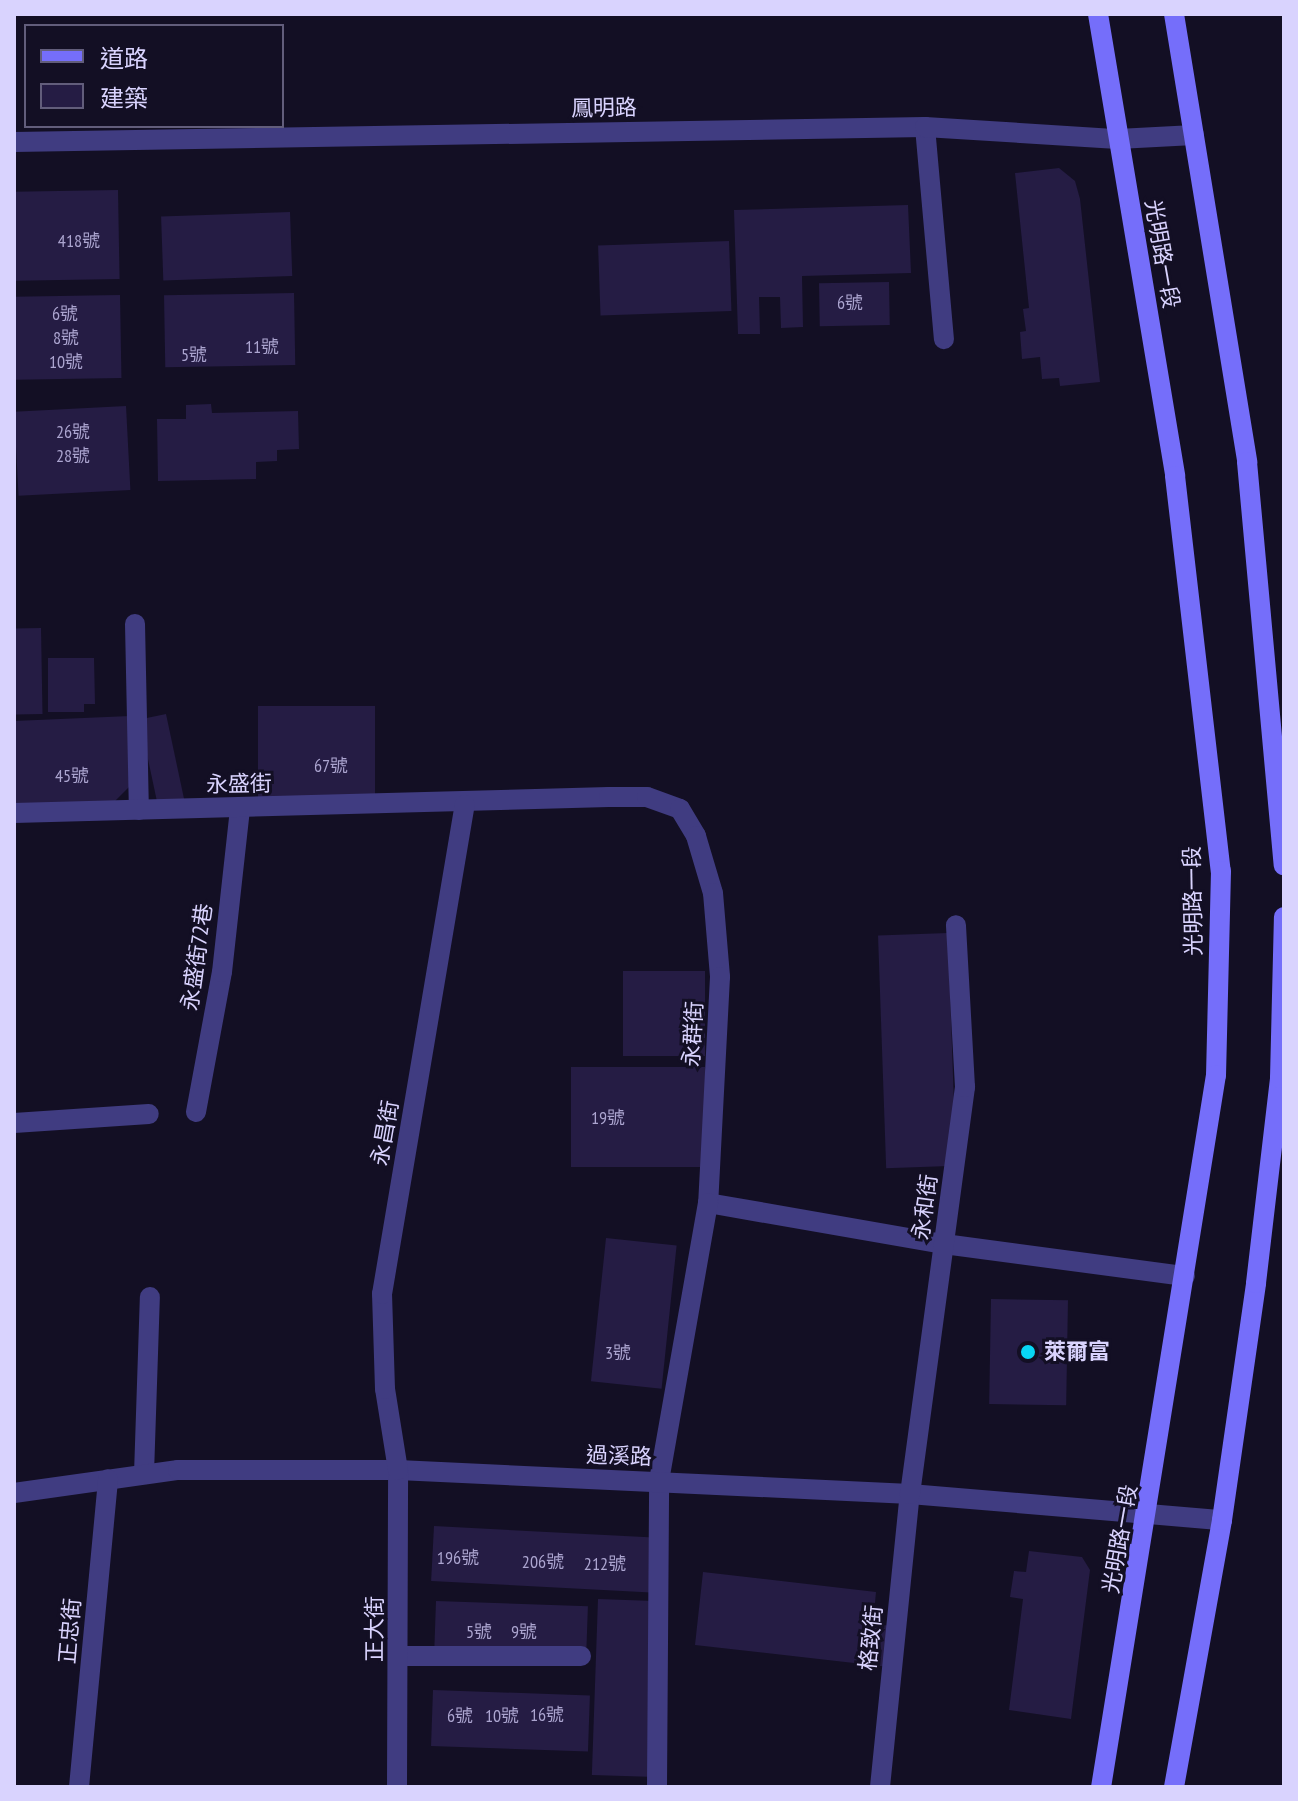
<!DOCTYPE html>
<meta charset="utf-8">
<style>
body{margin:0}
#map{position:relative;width:1298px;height:1801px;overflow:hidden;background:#130f24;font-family:"PT Sans Narrow","Noto Sans TC",sans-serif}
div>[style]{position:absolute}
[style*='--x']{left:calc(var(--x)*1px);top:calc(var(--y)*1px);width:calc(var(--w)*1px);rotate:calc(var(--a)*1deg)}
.building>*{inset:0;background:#251c44;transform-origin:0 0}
.lane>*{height:20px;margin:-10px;padding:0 10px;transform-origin:10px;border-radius:10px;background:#403c81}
.street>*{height:20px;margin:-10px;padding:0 10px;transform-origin:10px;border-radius:10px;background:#403c81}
.secondary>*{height:20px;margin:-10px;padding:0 10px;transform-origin:10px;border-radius:10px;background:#756efa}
.dots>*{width:22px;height:22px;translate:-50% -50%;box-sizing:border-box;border:4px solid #130f24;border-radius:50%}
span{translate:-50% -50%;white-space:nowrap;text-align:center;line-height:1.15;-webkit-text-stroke:6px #130f24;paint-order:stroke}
.number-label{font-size:18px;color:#aca5d0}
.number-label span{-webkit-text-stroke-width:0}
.street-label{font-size:22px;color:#d9d3fe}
.poi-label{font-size:22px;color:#d9d3fe;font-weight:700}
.left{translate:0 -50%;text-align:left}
.frame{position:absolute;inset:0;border:16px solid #d9d3fe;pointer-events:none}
.legend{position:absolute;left:24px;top:24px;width:260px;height:104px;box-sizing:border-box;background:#130f24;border:2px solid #625d7b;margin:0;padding:10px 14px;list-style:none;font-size:24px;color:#d9d3fe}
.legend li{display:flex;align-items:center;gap:16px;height:40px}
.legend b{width:40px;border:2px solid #625d7b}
</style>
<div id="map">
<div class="building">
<i style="clip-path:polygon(1059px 168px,1075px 181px,1080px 199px,1100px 382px,1060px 386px,1059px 378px,1042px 379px,1040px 357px,1022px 359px,1020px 332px,1026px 331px,1023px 309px,1029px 308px,1015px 173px)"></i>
<i style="left:118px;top:190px;width:89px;height:104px;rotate:89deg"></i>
<i style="clip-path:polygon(908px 205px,911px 273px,802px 276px,803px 327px,781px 328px,780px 297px,759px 297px,760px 334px,738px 334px,734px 210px)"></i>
<i style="left:290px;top:212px;width:64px;height:129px;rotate:88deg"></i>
<i style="left:729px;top:241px;width:70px;height:131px;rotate:88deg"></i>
<i style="left:889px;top:282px;width:43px;height:70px;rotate:89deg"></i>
<i style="left:294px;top:293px;width:72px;height:130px;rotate:89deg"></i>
<i style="left:120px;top:295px;width:83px;height:106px;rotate:89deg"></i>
<i style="clip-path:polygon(211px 404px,212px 413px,298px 411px,299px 449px,277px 450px,277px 461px,256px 462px,256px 479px,158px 481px,157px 419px,186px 419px,186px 405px)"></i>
<i style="left:126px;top:406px;width:84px;height:112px;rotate:87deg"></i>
<i style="left:41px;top:628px;width:86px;height:27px;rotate:89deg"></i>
<i style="clip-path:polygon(48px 658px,94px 658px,95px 704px,84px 704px,84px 712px,48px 712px)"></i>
<i style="left:258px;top:706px;width:117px;height:92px"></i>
<i style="left:166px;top:714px;width:87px;height:27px;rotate:78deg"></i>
<i style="clip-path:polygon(130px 716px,133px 783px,113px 803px,14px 807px,14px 721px)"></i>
<i style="left:948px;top:933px;width:233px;height:70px;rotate:88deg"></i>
<i style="left:623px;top:971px;width:82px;height:85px"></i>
<i style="left:571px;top:1067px;width:134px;height:100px"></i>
<i style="left:606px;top:1238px;width:71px;height:144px;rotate:6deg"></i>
<i style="left:991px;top:1299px;width:77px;height:105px;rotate:1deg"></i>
<i style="left:434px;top:1526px;width:220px;height:55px;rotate:3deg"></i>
<i style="clip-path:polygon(1029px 1551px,1082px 1557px,1090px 1570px,1071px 1719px,1009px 1710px,1023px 1599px,1010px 1597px,1014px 1571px,1026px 1572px)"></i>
<i style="clip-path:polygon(703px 1572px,876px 1592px,873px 1624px,893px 1626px,889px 1667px,695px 1645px)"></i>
<i style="left:598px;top:1599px;width:56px;height:176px;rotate:2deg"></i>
<i style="left:436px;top:1601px;width:152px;height:54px;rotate:2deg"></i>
<i style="left:433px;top:1690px;width:157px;height:56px;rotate:2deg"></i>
</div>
<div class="lane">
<i style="--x:925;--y:127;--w:213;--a:84.9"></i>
<i style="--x:135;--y:624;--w:186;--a:88.8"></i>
<i style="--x:196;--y:1112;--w:142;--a:-79.5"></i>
<i style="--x:222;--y:972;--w:165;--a:-83.7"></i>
<i style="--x:14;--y:1123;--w:135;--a:-3.8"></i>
<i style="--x:708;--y:1203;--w:240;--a:9.9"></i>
<i style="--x:944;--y:1244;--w:243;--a:7.6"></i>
<i style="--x:144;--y:1474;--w:177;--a:-88.1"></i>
<i style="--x:400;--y:1656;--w:181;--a:0"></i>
<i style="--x:657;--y:1787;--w:305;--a:-89.6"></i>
</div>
<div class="street">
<i style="--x:14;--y:142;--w:911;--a:-0.94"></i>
<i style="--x:925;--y:127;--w:193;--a:3.6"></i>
<i style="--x:1118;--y:139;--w:76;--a:-3"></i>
<i style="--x:14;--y:813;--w:595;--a:-1.54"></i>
<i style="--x:609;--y:797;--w:38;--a:0"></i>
<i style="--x:647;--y:797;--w:35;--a:20"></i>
<i style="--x:680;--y:809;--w:31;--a:59"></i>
<i style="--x:696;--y:836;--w:59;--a:73.4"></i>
<i style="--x:713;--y:893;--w:84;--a:85.2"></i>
<i style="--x:720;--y:977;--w:226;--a:93"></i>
<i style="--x:708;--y:1203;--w:283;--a:100"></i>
<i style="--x:14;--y:1493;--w:166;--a:-8"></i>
<i style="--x:178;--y:1470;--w:220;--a:0"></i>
<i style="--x:398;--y:1470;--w:513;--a:2.68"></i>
<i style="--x:910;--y:1494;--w:313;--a:4.8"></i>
<i style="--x:79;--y:1787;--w:309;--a:-84.6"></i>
<i style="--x:397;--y:1787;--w:317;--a:-89.8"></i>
<i style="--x:398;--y:1470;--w:82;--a:-99.1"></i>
<i style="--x:385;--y:1389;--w:95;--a:-91.8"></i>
<i style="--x:382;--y:1294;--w:496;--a:-80.4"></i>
<i style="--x:880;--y:1787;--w:295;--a:-84.2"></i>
<i style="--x:910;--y:1494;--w:411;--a:-82.3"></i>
<i style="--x:965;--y:1087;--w:162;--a:-93.2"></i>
</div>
<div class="secondary">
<i style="--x:1098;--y:14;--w:468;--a:80.5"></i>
<i style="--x:1175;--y:476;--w:398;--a:83.4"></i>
<i style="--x:1221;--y:871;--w:204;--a:91.4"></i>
<i style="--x:1216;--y:1075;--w:721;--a:99.17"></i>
<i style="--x:1174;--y:14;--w:454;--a:80.7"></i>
<i style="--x:1247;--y:462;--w:405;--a:84.8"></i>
<i style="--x:1174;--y:1787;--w:271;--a:-79.8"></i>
<i style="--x:1222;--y:1520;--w:239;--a:-81.8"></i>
<i style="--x:1256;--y:1283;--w:206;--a:-83.3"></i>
<i style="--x:1280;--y:1078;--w:161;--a:-88.6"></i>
</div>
<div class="dots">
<i style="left:1028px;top:1352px;background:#08d6f5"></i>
</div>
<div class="number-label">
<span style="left:79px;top:241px">418號</span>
<span style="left:850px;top:303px">6號</span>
<span style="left:65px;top:314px">6號</span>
<span style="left:66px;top:338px">8號</span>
<span style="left:262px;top:347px">11號</span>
<span style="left:194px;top:355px">5號</span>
<span style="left:66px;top:362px">10號</span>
<span style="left:73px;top:432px">26號</span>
<span style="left:73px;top:456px">28號</span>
<span style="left:331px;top:766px">67號</span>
<span style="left:72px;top:776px">45號</span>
<span style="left:608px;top:1118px">19號</span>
<span style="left:618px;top:1353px">3號</span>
<span style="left:458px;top:1558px">196號</span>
<span style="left:543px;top:1562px">206號</span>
<span style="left:605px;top:1564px">212號</span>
<span style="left:479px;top:1632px">5號</span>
<span style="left:524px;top:1632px">9號</span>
<span style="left:547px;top:1715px">16號</span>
<span style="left:460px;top:1716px">6號</span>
<span style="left:502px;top:1716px">10號</span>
</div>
<div class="street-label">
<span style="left:604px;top:108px;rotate:-1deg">鳳明路</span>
<span style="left:1162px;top:254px;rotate:80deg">光明路一段</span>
<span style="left:239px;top:784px;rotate:-1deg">永盛街</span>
<span style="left:1193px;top:901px;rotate:-91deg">光明路一段</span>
<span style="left:197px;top:957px;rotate:-82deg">永盛街72巷</span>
<span style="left:693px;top:1034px;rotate:-87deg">永群街</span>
<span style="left:385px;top:1133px;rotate:-80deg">永昌街</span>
<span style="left:925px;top:1207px;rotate:-82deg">永和街</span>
<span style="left:619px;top:1456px;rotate:2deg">過溪路</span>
<span style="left:1120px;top:1539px;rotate:-80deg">光明路一段</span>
<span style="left:375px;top:1629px;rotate:-90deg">正大街</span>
<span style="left:70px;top:1631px;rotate:-85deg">正忠街</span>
<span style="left:871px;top:1638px;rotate:-84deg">格致街</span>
</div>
<div class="poi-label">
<span class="left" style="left:1044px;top:1352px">萊爾富</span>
</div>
<div class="frame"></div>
<ul class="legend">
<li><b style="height:10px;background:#756efa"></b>道路</li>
<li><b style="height:22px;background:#251c44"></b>建築</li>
</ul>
</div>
